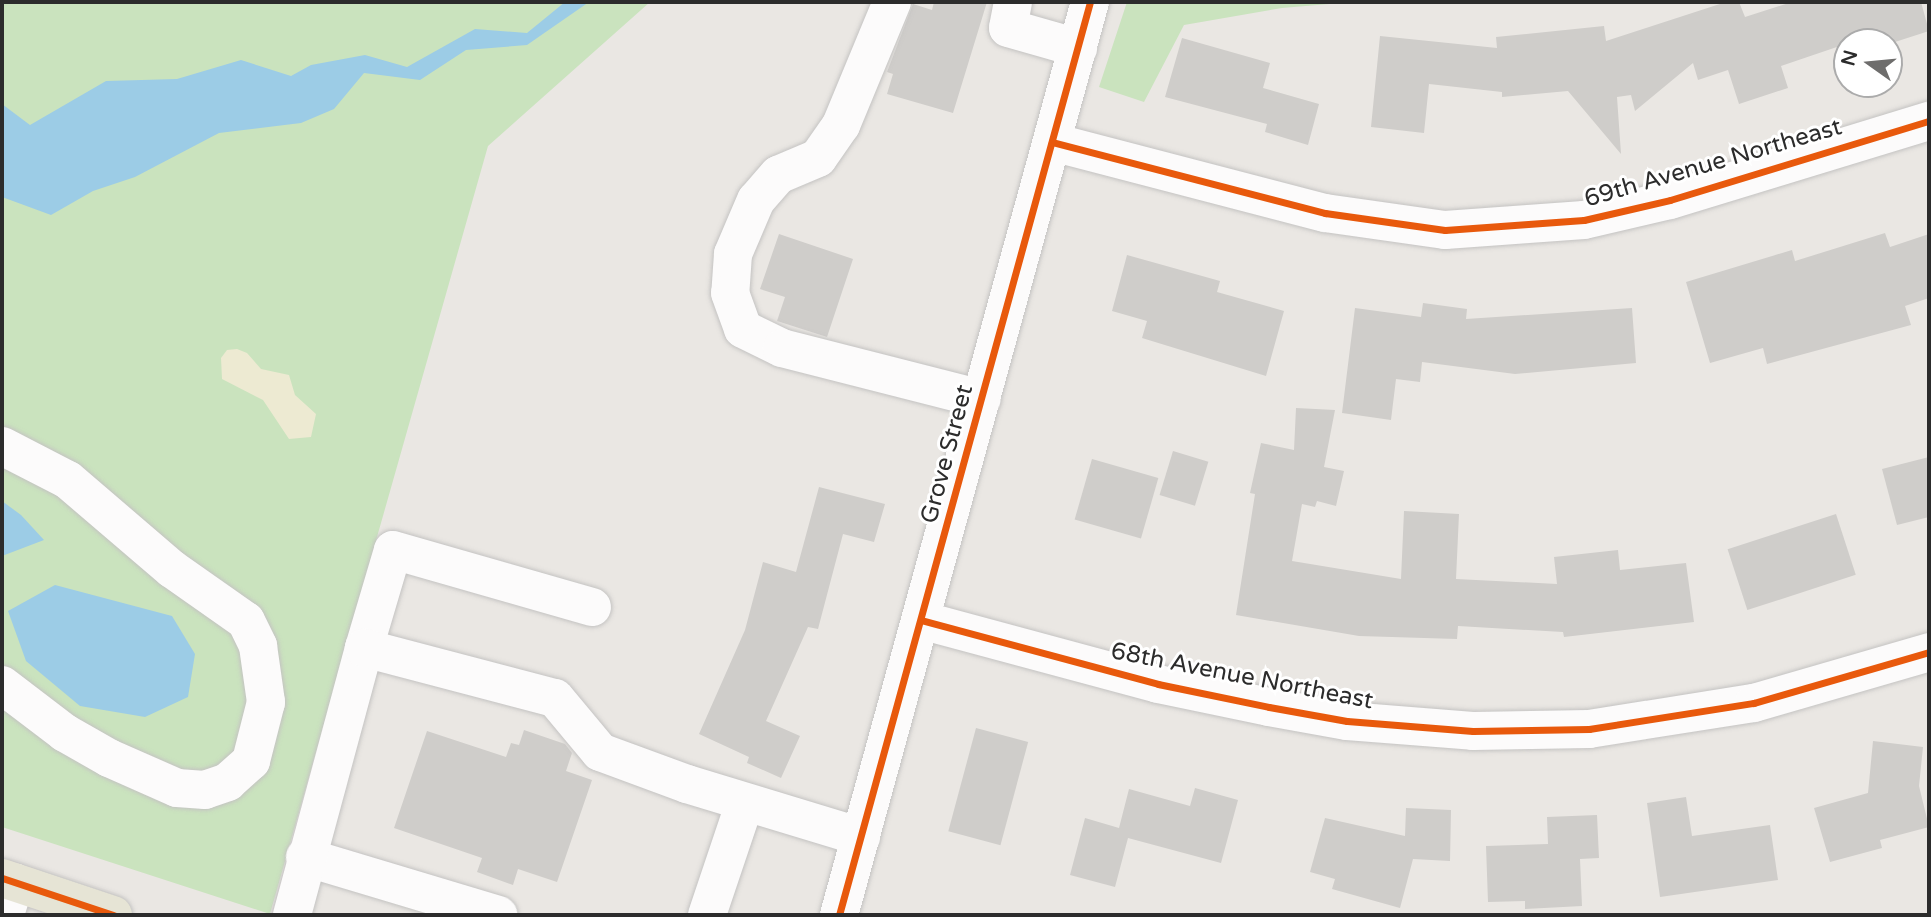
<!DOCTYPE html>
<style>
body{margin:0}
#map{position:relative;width:1931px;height:917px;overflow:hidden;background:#eae7e3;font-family:"Varela Round",sans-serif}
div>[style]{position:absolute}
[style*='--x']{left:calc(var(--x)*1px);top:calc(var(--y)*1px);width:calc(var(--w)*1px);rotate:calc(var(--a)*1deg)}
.green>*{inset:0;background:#cae3be}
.sand>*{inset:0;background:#edead2}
.water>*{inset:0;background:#9ccce6}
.building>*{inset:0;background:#cfcdca;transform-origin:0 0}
.roads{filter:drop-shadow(0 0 2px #c4c3c2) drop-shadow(0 0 2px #c4c3c2)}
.minor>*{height:38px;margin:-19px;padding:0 19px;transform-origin:19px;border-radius:19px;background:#fcfbfb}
.major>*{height:38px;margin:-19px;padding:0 19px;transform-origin:19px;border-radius:19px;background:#e6e4d5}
.cycleway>*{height:7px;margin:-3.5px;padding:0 3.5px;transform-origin:3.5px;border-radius:3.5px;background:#e8590c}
span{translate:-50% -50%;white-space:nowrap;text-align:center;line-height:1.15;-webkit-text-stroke:6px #fff;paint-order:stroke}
.street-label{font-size:24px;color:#2c2c2c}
.frame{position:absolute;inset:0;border:4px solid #2c2c2c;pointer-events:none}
.north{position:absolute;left:1833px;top:28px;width:70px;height:70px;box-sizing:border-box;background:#fff;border:2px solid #ababab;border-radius:50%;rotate:285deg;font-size:19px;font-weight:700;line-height:28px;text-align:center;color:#2c2c2c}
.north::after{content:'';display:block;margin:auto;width:24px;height:32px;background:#6e6d6c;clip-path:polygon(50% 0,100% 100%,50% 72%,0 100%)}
</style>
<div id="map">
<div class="green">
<i style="clip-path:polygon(2px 2px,650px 2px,488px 146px,270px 914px,2px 827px)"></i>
<i style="clip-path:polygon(1127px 2px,1353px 2px,1282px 8px,1184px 25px,1144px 102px,1099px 87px)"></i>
</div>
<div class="sand">
<i style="clip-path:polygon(237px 349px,247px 353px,261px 369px,289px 375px,295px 395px,316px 414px,311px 437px,289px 439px,263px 400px,222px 379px,221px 358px,227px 350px)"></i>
</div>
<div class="water">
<i style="clip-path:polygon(565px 2px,589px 2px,527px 45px,466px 50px,420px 80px,364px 73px,334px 109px,301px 123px,219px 133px,135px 177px,93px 191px,51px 215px,2px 197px,2px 104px,30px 125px,106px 81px,177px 79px,241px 60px,291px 76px,311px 65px,365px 55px,407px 67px,475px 29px,527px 33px)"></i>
<i style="clip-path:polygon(2px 501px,21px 515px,44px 540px,2px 556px)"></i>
<i style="clip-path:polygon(55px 585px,172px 616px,195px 654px,188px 697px,145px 717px,80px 706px,26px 661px,8px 611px)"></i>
</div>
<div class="building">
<i style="clip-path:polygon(934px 2px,987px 2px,953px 113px,887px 94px,893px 74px,887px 72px,913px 4px,932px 10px)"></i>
<i style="clip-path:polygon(1726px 2px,1739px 2px,1745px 17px,1792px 2px,1921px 2px,1929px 31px,1895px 42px,1881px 42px,1878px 33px,1781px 66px,1788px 88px,1739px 104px,1728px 70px,1698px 80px,1693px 63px,1635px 111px,1631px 95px,1617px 97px,1621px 154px,1568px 91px,1502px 97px,1502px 92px,1429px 84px,1424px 133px,1371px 127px,1380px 36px,1497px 48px,1496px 37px,1604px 26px,1606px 41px)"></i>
<i style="clip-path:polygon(1182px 38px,1270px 63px,1263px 88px,1319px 104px,1308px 145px,1265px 132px,1267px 124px,1165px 97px)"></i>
<i style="clip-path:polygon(1885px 233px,1890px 247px,1929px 234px,1929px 298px,1905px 306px,1911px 325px,1767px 364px,1763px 348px,1710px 363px,1686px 282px,1792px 250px,1795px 261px)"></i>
<i style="clip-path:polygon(779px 234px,853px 259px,827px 337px,777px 321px,785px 297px,760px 289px)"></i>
<i style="clip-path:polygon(1127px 255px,1220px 281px,1217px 292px,1284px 311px,1266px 376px,1142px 338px,1147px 321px,1112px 311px)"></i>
<i style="clip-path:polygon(1423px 303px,1467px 309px,1466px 319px,1632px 308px,1636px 363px,1515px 374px,1422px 362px,1420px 382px,1396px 379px,1391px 420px,1342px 413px,1355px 308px,1421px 317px)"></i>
<i style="clip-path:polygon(1296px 408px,1335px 410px,1324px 467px,1344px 471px,1336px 506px,1317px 501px,1315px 507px,1302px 504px,1292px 561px,1401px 579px,1404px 511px,1459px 514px,1456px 579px,1557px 584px,1554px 557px,1618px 550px,1620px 570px,1686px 563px,1694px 622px,1564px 637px,1563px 632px,1458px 626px,1457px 639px,1359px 636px,1236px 615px,1255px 494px,1250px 493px,1261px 443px,1294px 450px)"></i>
<i style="left:1173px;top:451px;width:37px;height:46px;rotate:17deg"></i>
<i style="clip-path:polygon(1929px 457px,1929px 517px,1897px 525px,1882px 469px)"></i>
<i style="left:1092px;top:459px;width:69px;height:63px;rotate:16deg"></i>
<i style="clip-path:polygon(819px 487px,885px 504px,874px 542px,843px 534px,818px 629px,808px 627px,766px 721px,800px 736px,781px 778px,747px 763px,749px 757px,699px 734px,745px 630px,763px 562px,796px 572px)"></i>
<i style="left:1836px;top:514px;width:64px;height:114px;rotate:72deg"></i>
<i style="left:976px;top:728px;width:54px;height:107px;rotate:15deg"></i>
<i style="clip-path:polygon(524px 730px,565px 744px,572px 753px,566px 771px,592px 780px,557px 882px,518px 869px,513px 885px,477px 872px,482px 858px,394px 828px,427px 731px,506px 757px,511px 743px,519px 745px)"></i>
<i style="clip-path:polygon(1873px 741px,1923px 747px,1919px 786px,1929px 827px,1880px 840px,1882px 848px,1830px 862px,1814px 808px,1868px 793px)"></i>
<i style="clip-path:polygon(1195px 788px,1238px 800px,1221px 863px,1128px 838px,1115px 887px,1070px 875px,1085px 818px,1119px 828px,1129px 789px,1190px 806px)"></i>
<i style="clip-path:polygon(1686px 797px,1692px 836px,1770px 825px,1778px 880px,1660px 897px,1647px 803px)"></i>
<i style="clip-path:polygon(1406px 808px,1451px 810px,1450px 861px,1413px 859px,1400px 908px,1332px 889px,1335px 879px,1310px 872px,1325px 818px,1405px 836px)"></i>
<i style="clip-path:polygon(1597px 815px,1599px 858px,1580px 859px,1582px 906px,1525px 909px,1525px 901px,1488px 902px,1486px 846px,1548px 844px,1547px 817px)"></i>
</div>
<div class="roads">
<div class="minor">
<i style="--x:892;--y:2;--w:133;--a:112.5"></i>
<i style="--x:841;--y:125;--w:40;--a:124.9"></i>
<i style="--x:818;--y:158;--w:43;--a:157"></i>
<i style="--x:778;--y:175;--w:33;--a:131"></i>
<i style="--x:756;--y:200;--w:59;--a:113.1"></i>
<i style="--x:733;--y:254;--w:39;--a:94"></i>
<i style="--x:730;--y:293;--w:38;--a:70"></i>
<i style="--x:743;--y:329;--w:43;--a:26"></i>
<i style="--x:782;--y:348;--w:206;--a:14.3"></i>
<i style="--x:1013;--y:2;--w:26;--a:101"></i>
<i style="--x:1008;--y:28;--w:73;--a:15.9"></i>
<i style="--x:1052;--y:142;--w:282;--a:14.6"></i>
<i style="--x:1325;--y:213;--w:121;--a:8.1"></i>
<i style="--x:1445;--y:230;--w:139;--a:-4.1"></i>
<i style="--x:1584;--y:220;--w:88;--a:-13.1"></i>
<i style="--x:1670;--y:200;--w:271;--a:-17"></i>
<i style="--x:2;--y:446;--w:74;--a:27.3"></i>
<i style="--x:68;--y:480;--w:137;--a:40.6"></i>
<i style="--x:172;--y:569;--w:90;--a:35.1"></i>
<i style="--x:246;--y:621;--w:28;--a:64"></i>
<i style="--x:258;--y:646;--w:57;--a:81.9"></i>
<i style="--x:266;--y:702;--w:61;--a:104.3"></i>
<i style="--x:251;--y:761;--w:31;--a:138"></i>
<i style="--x:228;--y:782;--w:24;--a:161"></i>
<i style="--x:205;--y:790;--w:28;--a:-176"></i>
<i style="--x:177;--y:788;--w:74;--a:-156.2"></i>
<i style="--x:109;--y:758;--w:51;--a:-150.4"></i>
<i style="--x:65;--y:733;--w:79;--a:-142.7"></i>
<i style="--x:921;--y:620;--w:245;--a:15.1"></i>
<i style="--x:1158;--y:684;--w:113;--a:11.7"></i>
<i style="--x:1269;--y:707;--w:79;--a:10.2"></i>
<i style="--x:1347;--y:721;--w:126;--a:4.5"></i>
<i style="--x:1473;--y:731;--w:116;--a:-1"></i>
<i style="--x:1589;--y:729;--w:167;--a:-9"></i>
<i style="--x:1754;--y:703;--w:182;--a:-16.2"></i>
<i style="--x:364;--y:648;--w:102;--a:-73.5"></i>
<i style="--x:393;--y:550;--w:207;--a:16"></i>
<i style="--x:305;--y:857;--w:202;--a:16.7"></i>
<i style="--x:5;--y:915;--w:34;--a:-73"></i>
<i style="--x:292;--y:915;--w:277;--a:-74.9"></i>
<i style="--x:364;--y:648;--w:197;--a:14.7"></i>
<i style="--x:555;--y:698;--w:70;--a:50.2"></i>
<i style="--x:600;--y:752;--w:93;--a:20.2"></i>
<i style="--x:687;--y:784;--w:182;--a:16.9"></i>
<i style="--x:707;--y:915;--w:119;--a:-71.4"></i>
<i style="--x:839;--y:915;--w:947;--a:-74.63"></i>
</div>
<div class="major">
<i style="--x:2;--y:878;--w:117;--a:18.4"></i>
</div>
</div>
<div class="cycleway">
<i style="--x:1052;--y:142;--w:282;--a:14.6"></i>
<i style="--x:1325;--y:213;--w:121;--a:8.1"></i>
<i style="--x:1445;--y:230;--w:139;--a:-4.1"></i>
<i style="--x:1584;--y:220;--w:88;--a:-13.1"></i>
<i style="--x:1670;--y:200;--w:271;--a:-17"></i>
<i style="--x:921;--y:620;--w:245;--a:15.1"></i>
<i style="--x:1158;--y:684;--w:113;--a:11.7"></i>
<i style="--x:1269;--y:707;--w:79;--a:10.2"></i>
<i style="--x:1347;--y:721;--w:126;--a:4.5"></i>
<i style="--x:1473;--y:731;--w:116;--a:-1"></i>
<i style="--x:1589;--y:729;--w:167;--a:-9"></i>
<i style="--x:1754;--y:703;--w:182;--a:-16.2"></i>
<i style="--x:2;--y:878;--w:117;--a:18.4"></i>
<i style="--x:839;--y:915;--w:947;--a:-74.63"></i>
</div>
<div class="street-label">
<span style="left:1713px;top:163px;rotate:-16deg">69th Avenue Northeast</span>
<span style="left:947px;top:454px;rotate:-75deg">Grove Street</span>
<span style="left:1242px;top:676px;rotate:11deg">68th Avenue Northeast</span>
</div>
<div class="frame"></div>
<div class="north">N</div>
</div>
